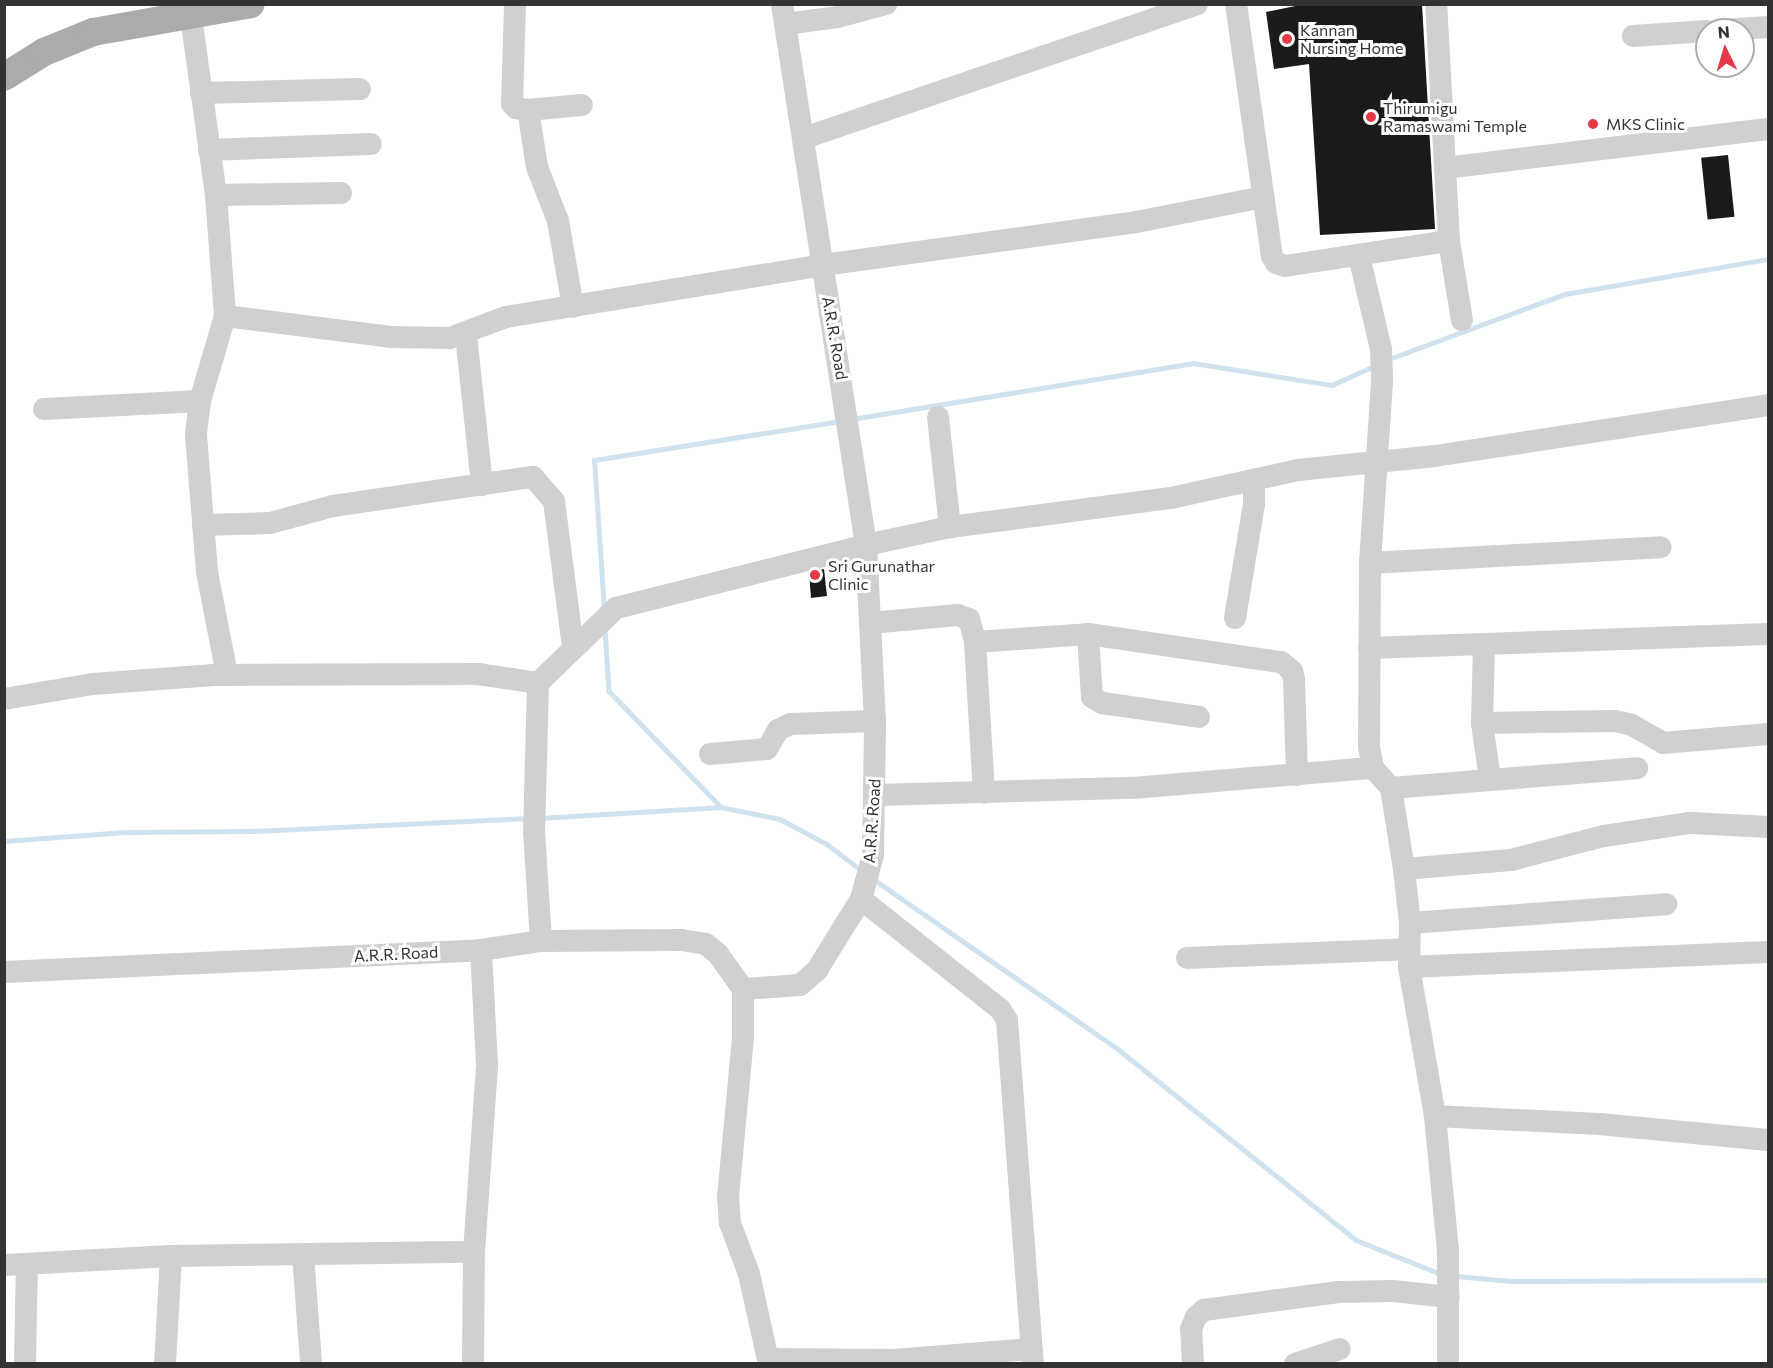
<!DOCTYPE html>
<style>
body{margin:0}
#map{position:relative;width:1773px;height:1368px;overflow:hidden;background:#fff;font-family:Commissioner,sans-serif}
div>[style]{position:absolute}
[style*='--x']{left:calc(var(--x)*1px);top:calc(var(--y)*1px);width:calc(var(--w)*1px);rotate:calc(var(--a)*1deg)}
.stream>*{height:4.5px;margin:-2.25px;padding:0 2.25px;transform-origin:2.25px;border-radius:2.25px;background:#cfe2ee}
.building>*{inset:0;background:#1a1a1a;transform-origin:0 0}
.minor>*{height:22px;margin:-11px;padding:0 11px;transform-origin:11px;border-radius:11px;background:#d0d0d0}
.major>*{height:28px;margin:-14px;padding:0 14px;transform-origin:14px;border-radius:14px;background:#ababab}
.dots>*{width:16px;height:16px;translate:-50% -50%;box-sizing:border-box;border:3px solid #fff;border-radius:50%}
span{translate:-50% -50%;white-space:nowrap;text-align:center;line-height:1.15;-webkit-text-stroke:6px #fff;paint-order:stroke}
.poi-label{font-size:16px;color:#333}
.left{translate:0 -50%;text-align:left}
.street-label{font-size:16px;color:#333}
.frame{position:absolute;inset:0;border:6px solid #333;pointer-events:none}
.north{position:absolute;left:1695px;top:18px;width:60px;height:60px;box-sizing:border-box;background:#fff;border:2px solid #adadad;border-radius:50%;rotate:355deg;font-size:16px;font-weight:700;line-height:24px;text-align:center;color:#333}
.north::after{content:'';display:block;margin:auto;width:21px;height:27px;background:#e63946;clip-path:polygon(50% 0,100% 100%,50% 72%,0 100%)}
</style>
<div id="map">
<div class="stream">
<i style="--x:1389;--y:359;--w:188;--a:-20.3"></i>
<i style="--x:1565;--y:294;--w:206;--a:-9.8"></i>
<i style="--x:852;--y:419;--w:346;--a:-9.3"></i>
<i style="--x:1193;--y:363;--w:141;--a:9"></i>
<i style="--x:1332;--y:385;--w:48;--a:-24.4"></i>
<i style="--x:604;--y:610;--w:150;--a:-93.8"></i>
<i style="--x:594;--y:460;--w:249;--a:-9"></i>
<i style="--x:605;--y:630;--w:61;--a:86.2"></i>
<i style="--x:609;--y:691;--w:161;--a:46"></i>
<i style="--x:540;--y:818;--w:181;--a:-3.5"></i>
<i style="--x:721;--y:807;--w:60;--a:11.5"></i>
<i style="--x:780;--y:819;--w:53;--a:28"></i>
<i style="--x:827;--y:844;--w:43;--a:37.4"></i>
<i style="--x:4;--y:841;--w:121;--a:-4.3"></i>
<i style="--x:125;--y:832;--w:129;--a:-0.4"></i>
<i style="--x:254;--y:831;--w:275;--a:-2.7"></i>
<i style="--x:872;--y:878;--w:300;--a:34.8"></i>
<i style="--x:1118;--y:1049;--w:305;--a:38.7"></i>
<i style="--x:1356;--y:1240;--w:92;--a:21.8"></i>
<i style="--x:1456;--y:1276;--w:55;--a:5.2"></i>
<i style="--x:1511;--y:1281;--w:257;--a:-0.2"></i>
</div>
<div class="building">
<i style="clip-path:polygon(1305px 4px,1422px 4px,1435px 229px,1320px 235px,1309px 64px,1274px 69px,1266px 12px)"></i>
<i style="left:1728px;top:155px;width:62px;height:27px;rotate:84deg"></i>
<i style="clip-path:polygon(824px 569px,827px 596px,811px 598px,809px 573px)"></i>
</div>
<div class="minor">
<i style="--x:515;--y:4;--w:100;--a:91.7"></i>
<i style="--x:512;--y:104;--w:6;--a:45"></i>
<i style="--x:516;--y:108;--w:12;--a:9"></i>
<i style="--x:528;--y:110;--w:54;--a:-5.3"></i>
<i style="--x:1236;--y:4;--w:255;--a:81.9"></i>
<i style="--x:1272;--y:256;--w:8;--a:60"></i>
<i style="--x:1276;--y:263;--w:9;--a:18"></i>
<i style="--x:1285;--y:266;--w:166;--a:-8.7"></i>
<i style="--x:1449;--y:241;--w:237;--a:-93.1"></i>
<i style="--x:191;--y:17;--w:180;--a:82"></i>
<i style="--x:216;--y:195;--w:121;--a:85.7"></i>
<i style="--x:225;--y:316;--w:89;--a:106.4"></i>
<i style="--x:200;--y:401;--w:34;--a:97"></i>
<i style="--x:196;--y:435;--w:137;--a:85.4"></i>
<i style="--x:207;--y:572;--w:105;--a:79"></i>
<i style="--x:785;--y:24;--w:53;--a:-7.5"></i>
<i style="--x:838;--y:17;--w:50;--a:-15.2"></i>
<i style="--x:1722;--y:30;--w:46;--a:-3.7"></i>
<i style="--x:1633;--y:36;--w:74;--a:-3.9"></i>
<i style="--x:201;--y:93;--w:159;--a:-1.4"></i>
<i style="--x:528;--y:110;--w:58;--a:81"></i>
<i style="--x:537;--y:167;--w:58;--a:68.7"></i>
<i style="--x:558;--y:221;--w:87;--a:80.1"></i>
<i style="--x:804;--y:138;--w:415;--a:-18.8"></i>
<i style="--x:209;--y:150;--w:162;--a:-2.1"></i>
<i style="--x:1445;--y:168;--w:325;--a:-6.9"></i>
<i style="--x:216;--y:195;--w:125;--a:-0.9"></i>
<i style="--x:1449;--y:241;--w:80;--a:80.7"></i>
<i style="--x:1359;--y:256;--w:96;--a:76.7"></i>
<i style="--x:1381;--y:349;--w:33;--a:88"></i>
<i style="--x:1382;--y:382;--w:181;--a:93.8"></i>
<i style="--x:1370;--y:563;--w:184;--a:90.3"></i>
<i style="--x:1369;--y:747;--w:21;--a:79"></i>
<i style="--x:1373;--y:768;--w:27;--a:48"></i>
<i style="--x:1391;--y:788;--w:82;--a:80.9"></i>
<i style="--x:1404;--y:869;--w:54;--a:83.7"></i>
<i style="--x:1410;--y:923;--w:44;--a:91.3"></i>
<i style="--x:1409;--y:967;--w:151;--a:80.1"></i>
<i style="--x:1435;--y:1116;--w:135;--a:84.5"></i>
<i style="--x:1448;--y:1250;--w:114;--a:90"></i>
<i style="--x:225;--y:316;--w:167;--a:7.2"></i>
<i style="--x:391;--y:337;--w:59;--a:1"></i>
<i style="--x:450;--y:338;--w:60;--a:-20.6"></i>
<i style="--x:506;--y:317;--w:321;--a:-9.3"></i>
<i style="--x:823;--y:265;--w:316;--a:-7.8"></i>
<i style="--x:1136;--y:222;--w:130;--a:-11.1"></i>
<i style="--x:466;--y:335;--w:151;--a:83.9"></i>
<i style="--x:44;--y:409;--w:156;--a:-2.9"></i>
<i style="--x:938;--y:417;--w:111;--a:83.8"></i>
<i style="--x:203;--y:525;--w:67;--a:-1.7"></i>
<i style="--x:270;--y:523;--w:65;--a:-15.1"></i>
<i style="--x:333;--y:506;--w:202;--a:-8.3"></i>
<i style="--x:533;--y:477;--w:32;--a:49"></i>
<i style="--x:554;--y:501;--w:147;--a:82.6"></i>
<i style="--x:1370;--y:563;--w:291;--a:-3.1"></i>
<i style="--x:1235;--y:618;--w:116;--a:-80.5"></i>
<i style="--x:1254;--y:504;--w:24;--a:-90"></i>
<i style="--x:870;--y:623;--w:88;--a:-5.2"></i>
<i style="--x:958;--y:615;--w:12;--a:20"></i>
<i style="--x:969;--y:619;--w:24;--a:75"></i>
<i style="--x:975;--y:642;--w:151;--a:86.6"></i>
<i style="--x:1088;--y:634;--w:63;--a:86.4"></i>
<i style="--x:1092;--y:697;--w:12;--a:31"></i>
<i style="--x:1102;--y:703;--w:98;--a:8.2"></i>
<i style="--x:975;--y:642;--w:113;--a:-4"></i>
<i style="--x:1088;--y:634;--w:195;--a:8.3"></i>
<i style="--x:1281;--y:662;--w:14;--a:39"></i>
<i style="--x:1292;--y:671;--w:8;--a:76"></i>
<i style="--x:1294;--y:679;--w:96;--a:88.2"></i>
<i style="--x:1484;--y:646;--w:77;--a:91.5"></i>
<i style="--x:1482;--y:723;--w:57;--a:81.9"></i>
<i style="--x:1369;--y:648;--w:399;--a:-2"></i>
<i style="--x:538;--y:683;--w:149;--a:91.5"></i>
<i style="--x:534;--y:832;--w:109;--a:86.3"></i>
<i style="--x:4;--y:699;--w:90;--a:-9.6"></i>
<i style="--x:93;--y:684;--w:121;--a:-4.3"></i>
<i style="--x:214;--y:675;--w:264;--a:-0.2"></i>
<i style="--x:478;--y:674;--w:61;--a:8.5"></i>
<i style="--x:538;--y:683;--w:108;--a:-43.9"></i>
<i style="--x:616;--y:608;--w:258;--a:-14.1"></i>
<i style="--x:866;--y:545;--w:86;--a:-12.1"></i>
<i style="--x:950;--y:527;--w:223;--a:-7.5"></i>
<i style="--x:1171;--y:498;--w:130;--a:-12.4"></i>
<i style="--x:1298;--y:470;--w:138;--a:-5.8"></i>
<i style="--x:1435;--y:456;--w:337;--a:-8.7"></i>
<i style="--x:1482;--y:723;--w:133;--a:-0.9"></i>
<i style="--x:1615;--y:721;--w:17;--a:13"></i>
<i style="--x:1632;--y:725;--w:36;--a:30"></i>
<i style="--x:1663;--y:743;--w:105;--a:-4.9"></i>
<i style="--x:710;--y:754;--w:57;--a:-5"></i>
<i style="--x:767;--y:749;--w:22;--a:-60"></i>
<i style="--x:778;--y:730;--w:14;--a:-25"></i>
<i style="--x:791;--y:724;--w:84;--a:-2"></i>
<i style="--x:1391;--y:788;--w:247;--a:-4.6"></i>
<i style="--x:877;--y:795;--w:256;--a:-1.6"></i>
<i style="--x:1133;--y:788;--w:241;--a:-4.8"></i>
<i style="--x:1404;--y:869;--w:107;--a:-4.8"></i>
<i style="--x:1511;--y:860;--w:96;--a:-14.5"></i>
<i style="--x:1604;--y:836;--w:87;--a:-8.6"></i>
<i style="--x:1690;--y:823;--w:78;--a:2.9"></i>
<i style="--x:861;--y:899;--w:177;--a:38.4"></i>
<i style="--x:1000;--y:1009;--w:13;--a:58"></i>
<i style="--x:1007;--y:1020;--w:345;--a:85.7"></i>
<i style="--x:1410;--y:923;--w:257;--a:-4.2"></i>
<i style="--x:1187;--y:958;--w:220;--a:-2.3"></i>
<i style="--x:1409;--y:967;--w:359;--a:-2.4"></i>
<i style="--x:4;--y:972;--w:478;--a:-2.6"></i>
<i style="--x:481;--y:950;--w:61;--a:-8.5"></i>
<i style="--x:541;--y:941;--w:140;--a:-0.4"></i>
<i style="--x:681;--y:940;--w:25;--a:9"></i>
<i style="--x:706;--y:944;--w:16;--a:40"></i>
<i style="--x:718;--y:954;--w:43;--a:54.5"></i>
<i style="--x:743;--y:989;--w:57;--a:-4"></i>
<i style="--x:800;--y:985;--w:23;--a:-41"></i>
<i style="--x:817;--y:970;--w:84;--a:-58.2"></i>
<i style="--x:861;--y:899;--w:46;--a:-74.7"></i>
<i style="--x:873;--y:855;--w:134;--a:-89.1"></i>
<i style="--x:875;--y:721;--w:176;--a:-92.9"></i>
<i style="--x:866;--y:545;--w:547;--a:-98.83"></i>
<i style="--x:743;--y:989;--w:49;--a:90"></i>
<i style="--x:743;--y:1038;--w:159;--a:95.4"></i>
<i style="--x:728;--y:1196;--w:27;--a:86"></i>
<i style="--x:730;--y:1223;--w:54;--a:69.6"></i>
<i style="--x:749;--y:1274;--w:92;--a:77.5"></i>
<i style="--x:1435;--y:1116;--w:164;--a:2.8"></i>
<i style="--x:1599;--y:1124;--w:170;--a:5.4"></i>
<i style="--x:303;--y:1254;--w:110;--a:85.8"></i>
<i style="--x:4;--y:1265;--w:167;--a:-3.1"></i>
<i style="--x:171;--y:1256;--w:303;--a:-0.8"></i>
<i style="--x:769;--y:1359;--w:125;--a:0.5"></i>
<i style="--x:894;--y:1360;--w:138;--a:-4.6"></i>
<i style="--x:25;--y:1364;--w:100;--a:-88.9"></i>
<i style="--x:165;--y:1364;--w:108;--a:-86.8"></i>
<i style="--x:473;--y:1364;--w:112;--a:-89.5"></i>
<i style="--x:474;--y:1252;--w:187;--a:-86"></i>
<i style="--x:487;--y:1065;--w:115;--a:-93"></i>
<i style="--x:1193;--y:1364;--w:35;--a:-93"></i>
<i style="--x:1191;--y:1329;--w:13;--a:-67"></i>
<i style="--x:1196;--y:1317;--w:11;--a:-41"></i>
<i style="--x:1204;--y:1310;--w:136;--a:-7.6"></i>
<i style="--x:1339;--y:1292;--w:54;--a:-1.1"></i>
<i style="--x:1393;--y:1291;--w:56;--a:6.1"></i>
<i style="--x:1295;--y:1364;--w:47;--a:-18.4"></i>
</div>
<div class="major">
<i style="--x:4;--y:77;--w:47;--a:-32"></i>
<i style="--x:44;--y:52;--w:53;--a:-22.2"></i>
<i style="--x:93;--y:32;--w:160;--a:-10"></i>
</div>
<div class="dots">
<i style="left:1287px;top:39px;background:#e63946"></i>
<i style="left:1371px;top:117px;background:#e63946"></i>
<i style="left:1593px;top:124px;background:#e63946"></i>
<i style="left:815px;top:575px;background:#e63946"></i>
</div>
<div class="poi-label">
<span class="left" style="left:1300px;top:39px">Kannan<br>Nursing Home</span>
<span class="left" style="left:1383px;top:117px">Thirumigu<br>Ramaswami Temple</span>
<span class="left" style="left:1606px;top:124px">MKS Clinic</span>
<span class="left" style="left:828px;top:575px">Sri Gurunathar<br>Clinic</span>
</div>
<div class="street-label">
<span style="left:835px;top:338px;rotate:80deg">A.R.R. Road</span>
<span style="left:872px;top:821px;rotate:-86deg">A.R.R. Road</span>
<span style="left:396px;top:954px;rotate:-3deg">A.R.R. Road</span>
</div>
<div class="frame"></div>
<div class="north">N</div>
</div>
